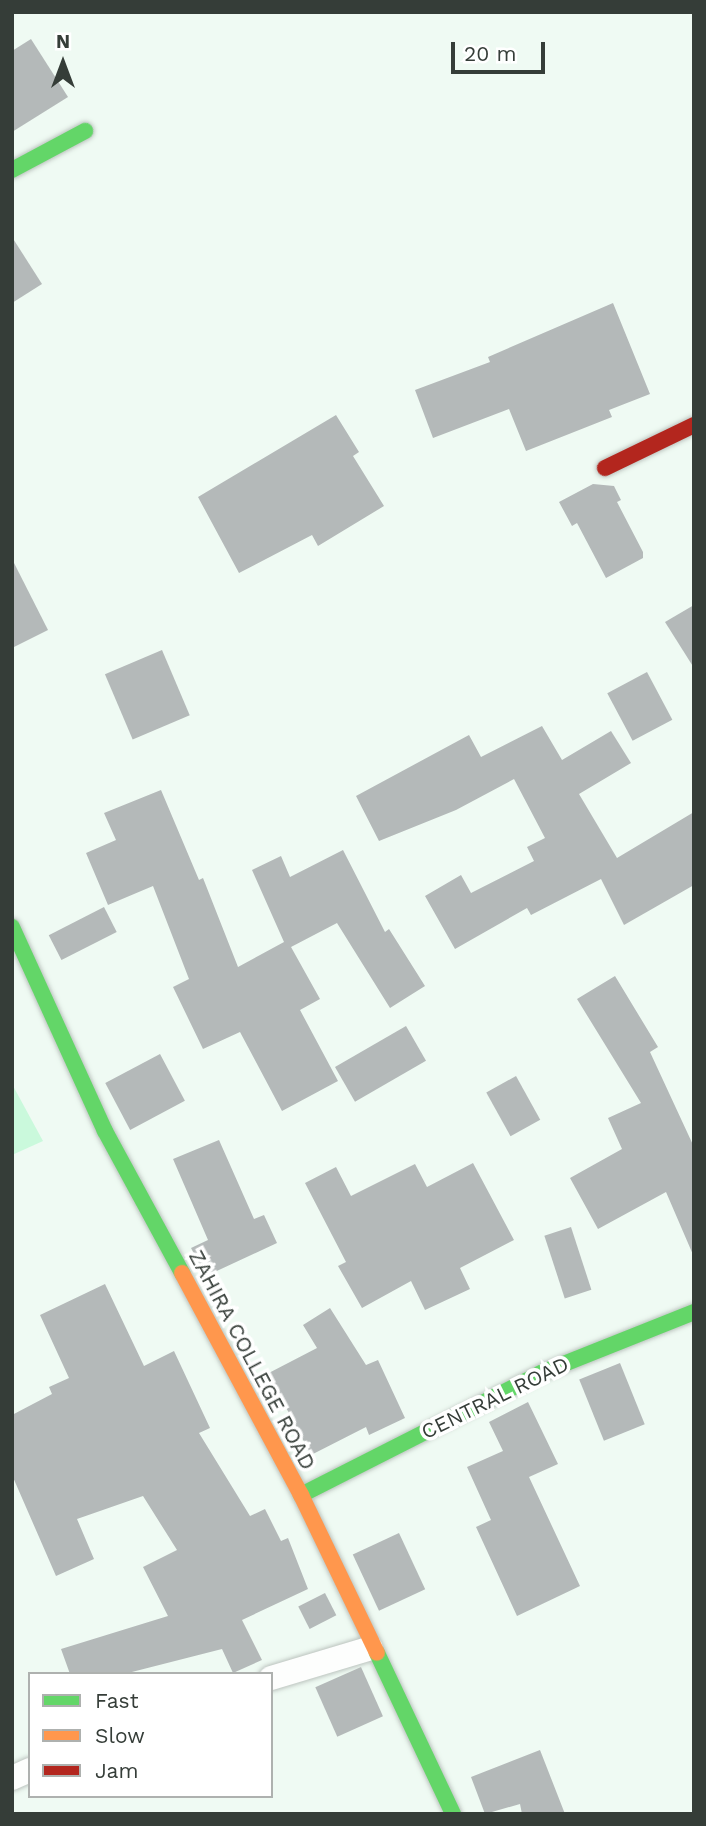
<!DOCTYPE html>
<style>
body{margin:0}
#map{position:relative;width:706px;height:1826px;overflow:hidden;background:#effaf3;font-family:"Work Sans",sans-serif}
div>[style]{position:absolute}
[style*='--x']{left:calc(var(--x)*1px);top:calc(var(--y)*1px);width:calc(var(--w)*1px);rotate:calc(var(--a)*1deg)}
.green>*{inset:0;background:#caf9dc}
.building>*{inset:0;background:#b4b9b9;transform-origin:0 0}
.roads{filter:drop-shadow(0 0 2px #bcc4bf) drop-shadow(0 0 2px #bcc4bf)}
.street>*{height:24px;margin:-12px;padding:0 12px;transform-origin:12px;border-radius:12px;background:#fdfefd}
.fast>*{height:16px;margin:-8px;padding:0 8px;transform-origin:8px;border-radius:8px;background:#63d668}
.slow>*{height:16px;margin:-8px;padding:0 8px;transform-origin:8px;border-radius:8px;background:#ff974d}
.jam>*{height:16px;margin:-8px;padding:0 8px;transform-origin:8px;border-radius:8px;background:#b3261e}
span{translate:-50% -50%;white-space:nowrap;text-align:center;line-height:1.15;-webkit-text-stroke:7px #fff;paint-order:stroke}
.street-label{font-size:21px;color:#353d38}
.frame{position:absolute;inset:0;border:14px solid #353d38;pointer-events:none}
.legend{position:absolute;left:28px;top:1672px;width:245px;height:126px;box-sizing:border-box;background:#fff;border:2px solid #aeb1af;margin:0;padding:9px 12px;list-style:none;font-size:21px;color:#353d38}
.legend li{display:flex;align-items:center;gap:14px;height:35px}
.legend b{width:35px;border:2px solid #aeb1af}
.north{position:absolute;left:28px;top:28px;width:70px;height:70px;-webkit-text-stroke:5px #fff;paint-order:stroke;rotate:0deg;font-size:19px;font-weight:700;line-height:28px;text-align:center;color:#353d38}
.north::after{content:'';display:block;margin:auto;width:24px;height:32px;background:#353d38;clip-path:polygon(50% 0,100% 100%,50% 72%,0 100%)}
.scale{position:absolute;left:451px;top:42px;width:94px;height:32px;box-sizing:border-box;border:4px solid #353d38;border-top:0;padding-left:9px;font-size:21px;line-height:24px;white-space:nowrap;color:#353d38;-webkit-text-stroke:5px #fff;paint-order:stroke}
</style>
<div id="map">
<div class="green">
<i style="clip-path:polygon(12px 1084px,43px 1141px,12px 1155px)"></i>
</div>
<div class="building">
<i style="clip-path:polygon(31px 39px,68px 97px,12px 132px,12px 51px)"></i>
<i style="clip-path:polygon(12px 237px,42px 284px,12px 303px)"></i>
<i style="clip-path:polygon(613px 303px,650px 394px,609px 410px,612px 417px,526px 451px,509px 409px,433px 438px,415px 390px,490px 362px,488px 357px)"></i>
<i style="clip-path:polygon(336px 415px,359px 452px,353px 456px,384px 506px,318px 546px,312px 535px,239px 573px,198px 497px)"></i>
<i style="clip-path:polygon(593px 484px,614px 486px,621px 500px,617px 502px,643px 552px,643px 558px,606px 578px,577px 523px,572px 526px,559px 502px)"></i>
<i style="clip-path:polygon(12px 559px,48px 630px,12px 648px)"></i>
<i style="clip-path:polygon(694px 605px,694px 668px,665px 622px)"></i>
<i style="left:162px;top:650px;width:71px;height:62px;rotate:67deg"></i>
<i style="left:647px;top:672px;width:54px;height:45px;rotate:62deg"></i>
<i style="clip-path:polygon(542px 726px,562px 760px,611px 731px,631px 763px,579px 794px,617px 858px,694px 812px,694px 885px,624px 925px,601px 879px,531px 915px,527px 908px,455px 949px,425px 896px,461px 875px,471px 893px,534px 861px,527px 847px,545px 838px,514px 779px,456px 810px,379px 841px,356px 796px,469px 735px,481px 757px)"></i>
<i style="clip-path:polygon(161px 790px,199px 880px,203px 878px,238px 967px,284px 942px,252px 870px,281px 856px,290px 877px,343px 850px,385px 932px,389px 929px,425px 986px,390px 1008px,337px 923px,291px 947px,320px 999px,300px 1010px,338px 1081px,282px 1111px,240px 1032px,203px 1049px,173px 987px,189px 979px,153px 886px,108px 905px,86px 853px,116px 840px,104px 813px)"></i>
<i style="left:104px;top:907px;width:28px;height:62px;rotate:63deg"></i>
<i style="clip-path:polygon(615px 976px,658px 1047px,650px 1052px,694px 1147px,694px 1257px,666px 1192px,598px 1229px,570px 1178px,622px 1149px,608px 1118px,641px 1103px,577px 999px)"></i>
<i style="left:406px;top:1026px;width:40px;height:82px;rotate:60deg"></i>
<i style="left:160px;top:1054px;width:53px;height:62px;rotate:62deg"></i>
<i style="left:516px;top:1076px;width:50px;height:34px;rotate:61deg"></i>
<i style="clip-path:polygon(219px 1140px,254px 1219px,264px 1215px,277px 1243px,206px 1276px,191px 1248px,208px 1240px,173px 1159px)"></i>
<i style="clip-path:polygon(473px 1163px,514px 1240px,460px 1268px,470px 1289px,425px 1310px,411px 1281px,362px 1308px,338px 1266px,346px 1262px,305px 1183px,336px 1167px,351px 1196px,415px 1164px,427px 1187px)"></i>
<i style="left:571px;top:1227px;width:66px;height:28px;rotate:72deg"></i>
<i style="clip-path:polygon(105px 1284px,144px 1366px,174px 1351px,210px 1428px,199px 1433px,250px 1516px,265px 1509px,281px 1541px,288px 1538px,308px 1589px,242px 1620px,262px 1660px,233px 1673px,222px 1649px,124px 1674px,70px 1674px,61px 1649px,168px 1616px,143px 1567px,177px 1550px,143px 1496px,77px 1519px,94px 1559px,56px 1576px,12px 1475px,12px 1415px,52px 1394px,49px 1387px,69px 1378px,40px 1315px)"></i>
<i style="clip-path:polygon(330px 1308px,366px 1365px,378px 1360px,405px 1418px,369px 1435px,366px 1427px,311px 1455px,281px 1398px,276px 1400px,263px 1376px,317px 1348px,303px 1325px)"></i>
<i style="left:620px;top:1363px;width:66px;height:44px;rotate:68deg"></i>
<i style="clip-path:polygon(528px 1402px,558px 1464px,529px 1477px,580px 1586px,517px 1616px,476px 1527px,491px 1520px,467px 1467px,503px 1451px,489px 1422px)"></i>
<i style="left:399px;top:1533px;width:62px;height:51px;rotate:65deg"></i>
<i style="left:325px;top:1593px;width:25px;height:30px;rotate:63deg"></i>
<i style="left:361px;top:1667px;width:54px;height:50px;rotate:66deg"></i>
<i style="clip-path:polygon(540px 1750px,565px 1814px,522px 1814px,520px 1804px,485px 1814px,471px 1777px)"></i>
</div>
<div class="roads">
<div class="street">
<i style="--x:271;--y:1678;--w:104;--a:-16.7"></i>
<i style="--x:12;--y:1778;--w:20;--a:-24"></i>
</div>
<div class="fast">
<i style="--x:12;--y:170;--w:83;--a:-28.1"></i>
<i style="--x:12;--y:927;--w:224;--a:65.5"></i>
<i style="--x:105;--y:1131;--w:162;--a:61.5"></i>
<i style="--x:301;--y:1495;--w:269;--a:-26.9"></i>
<i style="--x:541;--y:1373;--w:165;--a:-21.7"></i>
<i style="--x:377;--y:1653;--w:178;--a:64.7"></i>
</div>
<div class="slow">
<i style="--x:182;--y:1273;--w:252;--a:61.8"></i>
<i style="--x:301;--y:1495;--w:175;--a:64.3"></i>
</div>
<div class="jam">
<i style="--x:605;--y:468;--w:99;--a:-25.8"></i>
</div>
</div>
<div class="street-label">
<span style="left:252px;top:1360px;rotate:62deg">ZAHIRA COLLEGE ROAD</span>
<span style="left:495px;top:1398px;rotate:-26deg">CENTRAL ROAD</span>
</div>
<div class="frame"></div>
<ul class="legend">
<li><b style="height:9px;background:#63d668"></b>Fast</li>
<li><b style="height:9px;background:#ff974d"></b>Slow</li>
<li><b style="height:9px;background:#b3261e"></b>Jam</li>
</ul>
<div class="north">N</div>
<div class="scale">20 m</div>
</div>
